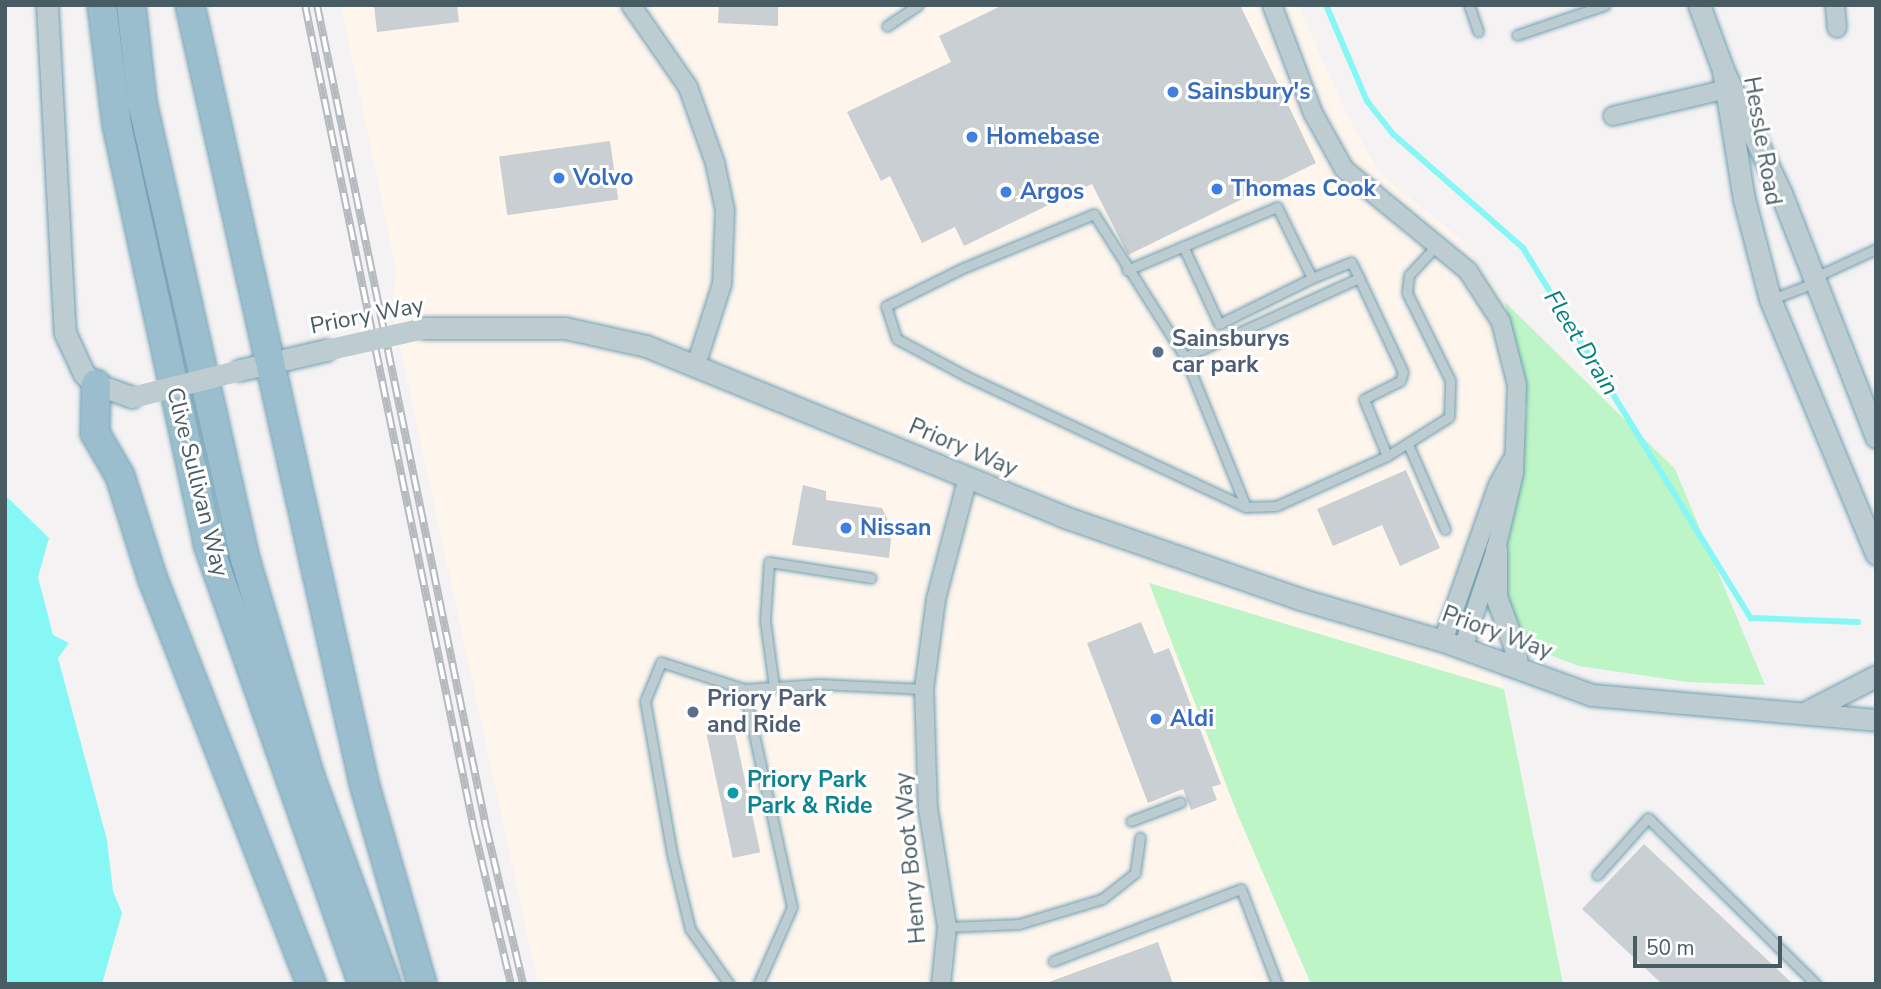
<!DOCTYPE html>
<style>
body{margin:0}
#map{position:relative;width:1881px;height:989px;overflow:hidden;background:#f5f2f3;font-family:"Nunito Sans",sans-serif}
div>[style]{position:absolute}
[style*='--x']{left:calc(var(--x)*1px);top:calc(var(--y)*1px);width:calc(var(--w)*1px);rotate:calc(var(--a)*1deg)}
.commercial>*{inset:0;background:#fef5ed}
.green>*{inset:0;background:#bef5c7}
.water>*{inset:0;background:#86f7f5}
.stream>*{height:6px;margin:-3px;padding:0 3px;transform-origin:3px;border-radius:3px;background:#86f7f5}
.building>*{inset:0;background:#c9cfd2;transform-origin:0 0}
.roads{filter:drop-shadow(0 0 2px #709fb2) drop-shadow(0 0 2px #709fb2)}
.service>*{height:9px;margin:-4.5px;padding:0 4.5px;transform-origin:4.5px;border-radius:4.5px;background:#bcccd0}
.minor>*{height:18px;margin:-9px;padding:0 9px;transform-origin:9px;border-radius:9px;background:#bcccd0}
.tertiary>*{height:21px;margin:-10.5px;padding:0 10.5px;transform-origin:10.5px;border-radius:10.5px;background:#bcccd0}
.trunk>*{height:28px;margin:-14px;padding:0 14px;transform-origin:14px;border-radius:14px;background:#9abecd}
.rail>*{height:8px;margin-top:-4px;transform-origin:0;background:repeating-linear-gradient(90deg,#fff 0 16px,#b4babd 0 32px);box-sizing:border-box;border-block:2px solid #b4babd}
.tertiary-bridge>*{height:21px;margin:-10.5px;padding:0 10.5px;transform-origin:10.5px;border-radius:10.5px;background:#bcccd0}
.dots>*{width:19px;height:19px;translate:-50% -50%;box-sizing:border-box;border:4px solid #fff;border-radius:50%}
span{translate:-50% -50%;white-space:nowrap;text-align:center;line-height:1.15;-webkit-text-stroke:6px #fff;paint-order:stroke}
.shop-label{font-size:23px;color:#366cbe;font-weight:700}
.left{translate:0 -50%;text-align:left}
.street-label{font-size:23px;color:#475c63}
.service-label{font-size:23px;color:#4e5e75;font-weight:700}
.culture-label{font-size:23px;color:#0d838f;font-weight:700}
.water-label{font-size:24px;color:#06817f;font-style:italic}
.frame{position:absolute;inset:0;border:7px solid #475c63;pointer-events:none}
.scale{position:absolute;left:1633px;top:936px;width:149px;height:32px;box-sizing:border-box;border:4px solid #475c63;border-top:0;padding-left:9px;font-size:21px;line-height:24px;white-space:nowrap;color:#475c63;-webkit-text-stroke:5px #fff;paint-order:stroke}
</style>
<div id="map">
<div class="commercial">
<i style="clip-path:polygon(341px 5px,1298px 5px,1347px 115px,1380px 174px,1461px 239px,1505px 302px,1527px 407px,1521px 476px,1482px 599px,1504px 689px,1150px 584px,1237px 813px,1311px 984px,538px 984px,392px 310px,396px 269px)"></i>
</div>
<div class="green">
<i style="clip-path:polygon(1505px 302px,1675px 469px,1765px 685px,1687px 682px,1579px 666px,1502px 637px,1482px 599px,1521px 476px,1527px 407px)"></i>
<i style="clip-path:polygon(1149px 583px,1504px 689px,1563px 984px,1311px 984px,1237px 813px)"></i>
</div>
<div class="water">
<i style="clip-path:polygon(5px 495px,49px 538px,38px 577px,53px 635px,69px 643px,58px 658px,107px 840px,113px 891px,122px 913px,102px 984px,5px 984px)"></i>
</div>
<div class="stream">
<i style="--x:1326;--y:5;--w:104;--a:66.9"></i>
<i style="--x:1367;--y:101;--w:42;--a:51.8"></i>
<i style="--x:1393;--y:134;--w:173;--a:41.2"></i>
<i style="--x:1523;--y:248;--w:435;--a:58.4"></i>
<i style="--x:1751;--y:618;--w:107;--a:2.1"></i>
</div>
<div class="building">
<i style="clip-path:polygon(374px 5px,457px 5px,459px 22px,377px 32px)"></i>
<i style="clip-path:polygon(719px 5px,778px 5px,778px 26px,718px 23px)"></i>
<i style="clip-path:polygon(1003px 5px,1240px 5px,1316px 163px,1128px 255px,1092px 184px,964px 246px,955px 227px,922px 243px,890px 176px,881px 181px,847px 112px,951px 62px,939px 36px)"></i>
<i style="left:610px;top:141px;width:59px;height:112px;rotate:82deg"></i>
<i style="clip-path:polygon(1406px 470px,1440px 548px,1400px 566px,1382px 525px,1333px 546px,1317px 509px)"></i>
<i style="clip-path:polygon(803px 485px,826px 491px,826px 500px,882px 508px,892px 529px,889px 558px,792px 545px)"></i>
<i style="clip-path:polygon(1141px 622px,1154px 654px,1169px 648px,1221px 784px,1212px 787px,1217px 800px,1191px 810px,1183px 789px,1148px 803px,1087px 643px)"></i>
<i style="left:734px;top:729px;width:126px;height:28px;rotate:78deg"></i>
<i style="clip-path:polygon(1644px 844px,1793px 984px,1662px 984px,1582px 909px)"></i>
<i style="clip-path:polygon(1158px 942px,1173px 984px,1049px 984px,1049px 982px)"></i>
</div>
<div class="roads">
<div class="service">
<i style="--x:1469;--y:5;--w:28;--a:71"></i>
<i style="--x:887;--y:26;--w:37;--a:-34"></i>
<i style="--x:1517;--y:35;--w:93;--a:-18.8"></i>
<i style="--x:1183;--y:246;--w:86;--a:65.2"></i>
<i style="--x:1219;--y:324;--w:104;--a:-26.3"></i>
<i style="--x:1127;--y:270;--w:163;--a:-22.8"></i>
<i style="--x:1277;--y:207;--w:79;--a:63.8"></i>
<i style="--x:1312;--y:278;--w:42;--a:-22.3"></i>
<i style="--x:1351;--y:262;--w:18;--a:63"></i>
<i style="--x:1815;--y:277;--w:67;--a:-24.7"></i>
<i style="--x:1772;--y:299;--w:45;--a:-20.9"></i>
<i style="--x:1185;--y:357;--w:162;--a:67.9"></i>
<i style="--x:1408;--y:444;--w:93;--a:66.5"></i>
<i style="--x:1387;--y:456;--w:61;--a:-112"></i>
<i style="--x:1364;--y:399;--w:40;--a:-26.6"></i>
<i style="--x:1400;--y:381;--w:9;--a:-72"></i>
<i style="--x:1403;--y:372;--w:104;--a:-115.1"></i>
<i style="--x:1359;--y:278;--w:191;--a:155.6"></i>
<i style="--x:1185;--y:357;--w:169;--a:-122.5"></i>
<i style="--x:1094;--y:214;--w:142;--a:157.6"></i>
<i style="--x:963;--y:268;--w:86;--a:153.7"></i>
<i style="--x:886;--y:306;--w:35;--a:72"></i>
<i style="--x:897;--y:339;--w:78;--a:28.2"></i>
<i style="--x:966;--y:376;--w:309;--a:25.1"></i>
<i style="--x:1246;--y:507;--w:30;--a:-2"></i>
<i style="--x:1276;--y:506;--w:122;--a:-24.2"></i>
<i style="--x:1387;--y:456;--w:73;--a:-32.2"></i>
<i style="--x:1449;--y:417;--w:37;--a:-88"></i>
<i style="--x:1450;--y:380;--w:97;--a:-116.3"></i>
<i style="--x:1407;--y:293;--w:18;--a:-84"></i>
<i style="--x:1409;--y:275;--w:41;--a:-47"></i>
<i style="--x:774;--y:687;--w:68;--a:-97.7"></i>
<i style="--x:765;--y:620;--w:58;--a:-86.1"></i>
<i style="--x:769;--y:562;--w:103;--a:8.9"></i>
<i style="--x:744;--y:689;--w:223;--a:77.6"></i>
<i style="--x:792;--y:907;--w:84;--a:113.8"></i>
<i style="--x:1131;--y:821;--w:53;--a:-20.8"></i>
<i style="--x:1597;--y:875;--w:76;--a:-48.2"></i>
<i style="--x:1648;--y:818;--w:236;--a:44.7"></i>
<i style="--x:947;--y:927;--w:72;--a:-2.4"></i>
<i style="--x:1019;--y:924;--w:87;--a:-16.8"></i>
<i style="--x:1102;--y:899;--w:42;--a:-38.2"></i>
<i style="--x:1135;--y:873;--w:36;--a:-82"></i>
<i style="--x:1053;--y:961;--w:201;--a:-21"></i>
<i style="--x:1241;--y:889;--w:102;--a:69.2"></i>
<i style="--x:729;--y:984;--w:67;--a:-125.3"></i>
<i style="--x:690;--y:929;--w:77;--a:-103.5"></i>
<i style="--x:672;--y:854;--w:155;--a:-100"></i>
<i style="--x:645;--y:701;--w:42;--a:-67.7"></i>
<i style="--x:661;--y:662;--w:87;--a:18"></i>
<i style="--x:744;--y:689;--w:75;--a:-3.8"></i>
<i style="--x:819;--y:684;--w:105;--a:2.7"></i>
</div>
<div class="minor">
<i style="--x:631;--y:5;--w:100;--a:55.2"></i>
<i style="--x:688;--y:87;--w:81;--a:70.4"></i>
<i style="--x:715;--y:163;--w:48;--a:78"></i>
<i style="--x:725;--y:210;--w:74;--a:92.3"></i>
<i style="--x:722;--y:284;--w:85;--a:107.8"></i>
<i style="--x:1272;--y:5;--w:116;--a:69.2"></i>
<i style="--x:1313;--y:113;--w:64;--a:61"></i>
<i style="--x:1344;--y:169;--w:161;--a:39.4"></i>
<i style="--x:1468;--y:271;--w:61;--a:57.1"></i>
<i style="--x:1501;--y:322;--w:65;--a:75.7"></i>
<i style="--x:1517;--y:385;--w:88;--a:92"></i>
<i style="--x:1514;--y:473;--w:78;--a:103.3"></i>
<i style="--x:1496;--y:549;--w:104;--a:108.4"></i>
<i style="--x:1835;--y:5;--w:23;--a:85"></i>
<i style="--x:1613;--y:116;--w:113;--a:-13.3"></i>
<i style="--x:1443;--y:641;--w:165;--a:-70.6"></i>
<i style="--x:1498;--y:485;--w:26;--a:-61"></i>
<i style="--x:941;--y:984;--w:57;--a:-84"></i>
<i style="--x:947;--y:927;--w:120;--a:-99.1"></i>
<i style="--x:928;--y:809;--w:120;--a:-91.9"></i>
<i style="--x:924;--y:689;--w:91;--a:-82.4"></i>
<i style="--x:936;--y:599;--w:122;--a:-75.3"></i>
</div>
<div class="tertiary">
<i style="--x:47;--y:5;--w:328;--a:86.9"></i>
<i style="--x:65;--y:333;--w:45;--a:65.1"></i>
<i style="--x:84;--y:374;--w:16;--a:40"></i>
<i style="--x:96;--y:384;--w:38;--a:20"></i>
<i style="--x:1699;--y:5;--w:69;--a:69.7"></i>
<i style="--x:1723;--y:70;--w:136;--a:64.8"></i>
<i style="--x:1781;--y:193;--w:262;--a:68.7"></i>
<i style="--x:1723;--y:70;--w:131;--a:80.8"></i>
<i style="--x:1744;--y:199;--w:103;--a:75.4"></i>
<i style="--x:1770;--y:299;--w:276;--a:67.4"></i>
<i style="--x:424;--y:328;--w:141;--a:0"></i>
<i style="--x:565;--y:328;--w:83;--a:12.5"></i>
<i style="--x:646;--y:346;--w:449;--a:22.2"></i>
<i style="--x:1062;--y:516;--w:252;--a:19.2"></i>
<i style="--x:1300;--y:599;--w:149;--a:16.4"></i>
<i style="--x:1443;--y:641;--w:158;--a:19.9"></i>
<i style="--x:1592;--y:695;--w:285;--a:5"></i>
<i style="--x:240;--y:370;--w:88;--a:-13.1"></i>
<i style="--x:1496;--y:549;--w:47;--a:90"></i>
<i style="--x:1496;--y:596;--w:55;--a:69.9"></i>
<i style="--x:1515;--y:648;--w:19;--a:84"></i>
<i style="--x:1808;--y:711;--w:76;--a:-27.2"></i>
</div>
<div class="trunk">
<i style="--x:102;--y:5;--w:121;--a:82.9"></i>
<i style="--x:117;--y:125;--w:429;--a:77.7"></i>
<i style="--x:208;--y:544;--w:467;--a:70.6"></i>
<i style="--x:131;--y:5;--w:98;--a:83.5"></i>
<i style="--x:142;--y:102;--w:468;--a:77.3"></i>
<i style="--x:245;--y:559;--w:227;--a:73.4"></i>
<i style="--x:310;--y:777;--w:221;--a:69.8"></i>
<i style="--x:190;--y:5;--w:797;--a:77.39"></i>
<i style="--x:364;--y:783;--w:209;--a:73.9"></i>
<i style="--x:96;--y:384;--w:49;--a:91.2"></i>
<i style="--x:95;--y:433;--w:50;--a:59.8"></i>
<i style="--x:120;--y:476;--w:109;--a:72.4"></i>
<i style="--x:153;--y:580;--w:434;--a:68.6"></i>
</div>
</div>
<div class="rail">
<i style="--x:305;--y:5;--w:841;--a:78.41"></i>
<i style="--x:474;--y:829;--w:159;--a:76.6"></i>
<i style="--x:317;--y:5;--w:839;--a:78.38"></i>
<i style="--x:486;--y:827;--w:161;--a:76.7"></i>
</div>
<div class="tertiary-bridge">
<i style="--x:326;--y:350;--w:100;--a:-12.7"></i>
<i style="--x:132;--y:397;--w:111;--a:-14"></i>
</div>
<div class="dots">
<i style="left:1173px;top:92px;background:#3f7fe0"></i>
<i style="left:972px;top:137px;background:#3f7fe0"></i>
<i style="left:559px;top:178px;background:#3f7fe0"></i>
<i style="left:1217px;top:189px;background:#3f7fe0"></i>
<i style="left:1006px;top:192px;background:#3f7fe0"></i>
<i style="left:1158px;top:352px;background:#5c6f8a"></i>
<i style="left:846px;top:528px;background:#3f7fe0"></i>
<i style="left:693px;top:712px;background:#5c6f8a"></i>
<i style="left:1156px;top:719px;background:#3f7fe0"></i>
<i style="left:733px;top:793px;background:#0f9aa8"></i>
</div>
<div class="shop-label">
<span class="left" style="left:1187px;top:92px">Sainsbury's</span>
<span class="left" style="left:986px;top:137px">Homebase</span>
<span class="left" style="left:573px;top:178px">Volvo</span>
<span class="left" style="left:1231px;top:189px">Thomas Cook</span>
<span class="left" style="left:1020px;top:192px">Argos</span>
<span class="left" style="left:860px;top:528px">Nissan</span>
<span class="left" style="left:1170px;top:719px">Aldi</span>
</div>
<div class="street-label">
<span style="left:1762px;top:141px;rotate:80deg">Hessle Road</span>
<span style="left:367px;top:316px;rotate:-11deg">Priory Way</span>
<span style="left:963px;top:448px;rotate:23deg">Priory Way</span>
<span style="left:197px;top:482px;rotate:76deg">Clive Sullivan Way</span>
<span style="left:1497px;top:633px;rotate:20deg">Priory Way</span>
<span style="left:911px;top:858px;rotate:-95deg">Henry Boot Way</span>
</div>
<div class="service-label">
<span class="left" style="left:1172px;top:352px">Sainsburys<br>car park</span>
<span class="left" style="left:707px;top:712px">Priory Park<br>and Ride</span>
</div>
<div class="culture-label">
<span class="left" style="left:747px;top:793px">Priory Park<br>Park &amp; Ride</span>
</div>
<div class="water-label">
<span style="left:1581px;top:343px;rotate:58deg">Fleet Drain</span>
</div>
<div class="frame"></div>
<div class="scale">50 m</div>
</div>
